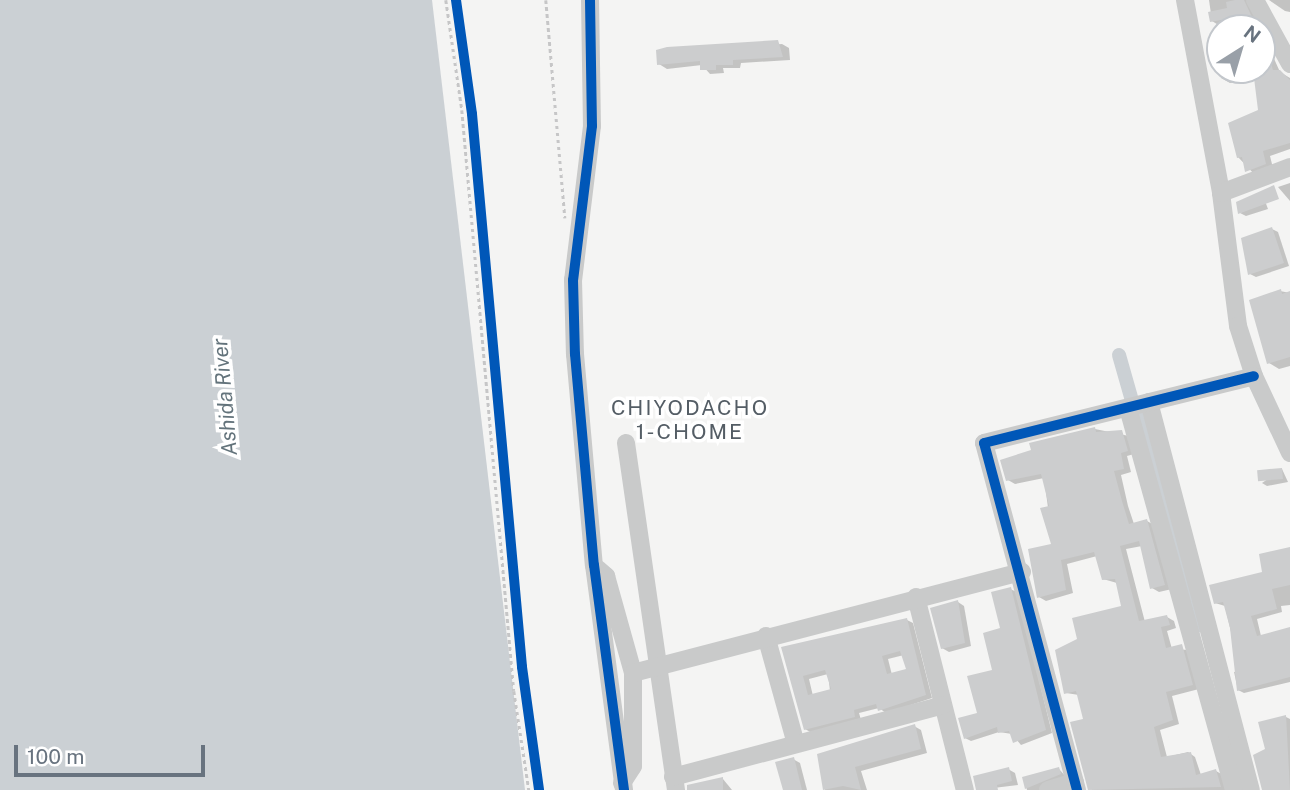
<!DOCTYPE html>
<style>
body{margin:0}
#map{position:relative;width:1290px;height:790px;overflow:hidden;background:#f4f4f3;font-family:"Public Sans",sans-serif}
div>[style]{position:absolute}
[style*='--x']{left:calc(var(--x)*1px);top:calc(var(--y)*1px);width:calc(var(--w)*1px);rotate:calc(var(--a)*1deg)}
.water>*{inset:0;background:#cbd0d4}
.shadow>*{inset:0;background:#0003}
.canal>*{height:14px;margin:-7px;padding:0 7px;transform-origin:7px;border-radius:7px;background:#cbd0d4}
.building>*{inset:0;background:#cccdce;transform-origin:0 0}
.path>*{height:2.5px;margin-top:-1.25px;transform-origin:0;background:repeating-linear-gradient(90deg,#c6c6c7 0 3.5px,transparent 0 7px)}
.minor>*{height:18px;margin:-9px;padding:0 9px;transform-origin:9px;border-radius:9px;background:#c9caca}
.cycleway>*{height:10px;margin:-5px;padding:0 5px;transform-origin:5px;border-radius:5px;background:#0057b8}
span{translate:-50% -50%;white-space:nowrap;text-align:center;line-height:1.15;-webkit-text-stroke:7px #fff;paint-order:stroke}
.water-label{font-size:21px;color:#63737b;font-style:italic}
.neighbourhood-label{font-size:21px;color:#545d65;letter-spacing:2px}
.north{position:absolute;left:1206px;top:14px;width:70px;height:70px;box-sizing:border-box;background:#fff;border:2px solid #c3c7cc;border-radius:50%;rotate:37deg;font-size:19px;font-weight:700;line-height:28px;text-align:center;color:#68737f}
.north::after{content:'';display:block;margin:auto;width:24px;height:32px;background:#99a0a8;clip-path:polygon(50% 0,100% 100%,50% 72%,0 100%)}
.scale{position:absolute;left:14px;top:745px;width:191px;height:32px;box-sizing:border-box;border:4px solid #68737f;border-top:0;padding-left:9px;font-size:21px;line-height:24px;white-space:nowrap;color:#68737f;-webkit-text-stroke:5px #fff;paint-order:stroke}
</style>
<div id="map">
<div class="water">
<i style="clip-path:polygon(0 0,432px 0,525px 790px,0 790px)"></i>
</div>
<div class="shadow">
<i style="clip-path:polygon(1209px 0,1251px 0,1260px 28px,1220px 26px,1212px 21px)"></i>
<i style="clip-path:polygon(1269px 0,1290px 0,1290px 12px,1285px 11px)"></i>
<i style="clip-path:polygon(1262px 32px,1280px 72px,1290px 78px,1290px 149px,1270px 156px,1273px 168px,1255px 175px,1238px 157px,1260px 111px,1256px 79px,1230px 83px,1221px 78px,1221px 70px,1262px 70px)"></i>
<i style="clip-path:polygon(782px 44px,789px 48px,790px 60px,741px 63px,740px 68px,723px 68px,724px 73px,710px 74px,702px 65px,667px 69px,659px 64px,658px 52px)"></i>
<i style="clip-path:polygon(1290px 183px,1290px 201px,1278px 187px)"></i>
<i style="clip-path:polygon(1265px 201px,1268px 209px,1246px 216px,1240px 213px)"></i>
<i style="clip-path:polygon(1272px 229px,1278px 232px,1289px 266px,1256px 277px,1250px 274px)"></i>
<i style="clip-path:polygon(1280px 291px,1290px 293px,1290px 366px,1279px 369px,1269px 363px)"></i>
<i style="clip-path:polygon(1095px 429px,1129px 436px,1134px 454px,1127px 456px,1131px 472px,1121px 475px,1128px 506px,1134px 524px,1147px 521px,1154px 525px,1172px 589px,1159px 592px,1152px 588px,1142px 546px,1126px 549px,1145px 622px,1167px 617px,1174px 621px,1176px 628px,1167px 631px,1172px 649px,1189px 650px,1199px 689px,1172px 696px,1179px 724px,1160px 730px,1167px 757px,1188px 752px,1195px 757px,1201px 775px,1216px 771px,1223px 775px,1228px 790px,1092px 790px,1073px 723px,1085px 720px,1079px 695px,1066px 693px,1079px 640px,1123px 608px,1117px 583px,1103px 579px,1097px 556px,1067px 564px,1073px 593px,1046px 601px,1039px 597px,1053px 545px,1044px 478px,1015px 484px,1008px 480px)"></i>
<i style="clip-path:polygon(1282px 469px,1288px 482px,1267px 486px,1262px 483px)"></i>
<i style="clip-path:polygon(1290px 549px,1290px 605px,1281px 606px,1282px 612px,1257px 619px,1261px 636px,1290px 630px,1290px 682px,1244px 693px,1238px 690px,1234px 672px,1240px 671px,1225px 606px,1215px 603px,1264px 573px)"></i>
<i style="clip-path:polygon(1010px 589px,1017px 592px,1052px 733px,1021px 745px,1012px 734px,999px 732px,971px 741px,965px 738px,979px 714px,994px 671px)"></i>
<i style="clip-path:polygon(958px 602px,964px 606px,971px 646px,949px 652px,942px 648px)"></i>
<i style="clip-path:polygon(evenodd,907px 620px,913px 623px,932px 698px,886px 713px,879px 708px,859px 713px,861px 720px,812px 733px,805px 729px,783px 648px,907px 620px,904px 655px,908px 670px,892px 675px,888px 659px,904px 655px,907px 620px,828px 674px,830px 691px,813px 696px,809px 679px,828px 674px)"></i>
<i style="clip-path:polygon(1286px 717px,1290px 719px,1290px 790px,1264px 790px,1267px 750px,1260px 723px)"></i>
<i style="clip-path:polygon(914px 726px,921px 730px,927px 753px,861px 771px,867px 790px,825px 790px,819px 755px)"></i>
<i style="clip-path:polygon(793px 759px,800px 763px,807px 790px,784px 790px)"></i>
<i style="clip-path:polygon(1008px 769px,1015px 773px,1018px 785px,977px 790px)"></i>
<i style="clip-path:polygon(1059px 769px,1067px 778px,1046px 790px,1027px 790px,1024px 778px)"></i>
<i style="clip-path:polygon(723px 779px,732px 790px,691px 790px,690px 786px)"></i>
</div>
<div class="canal">
<i style="--x:1119;--y:355;--w:44;--a:74.1"></i>
<i style="--x:1141;--y:413;--w:220;--a:74.7"></i>
</div>
<div class="building">
<i style="clip-path:polygon(1235px 0,1244px 0,1257px 28px,1223px 28px,1221px 20px,1210px 22px,1208px 12px,1227px 8px,1226px 2px)"></i>
<i style="clip-path:polygon(1263px 39px,1273px 70px,1280px 70px,1290px 80px,1290px 143px,1263px 151px,1266px 164px,1245px 172px,1242px 157px,1237px 158px,1228px 123px,1258px 110px,1253px 70px,1262px 70px)"></i>
<i style="clip-path:polygon(778px 40px,783px 57px,733px 60px,733px 65px,716px 65px,716px 70px,700px 70px,700px 61px,657px 65px,656px 50px,667px 47px)"></i>
<i style="clip-path:polygon(1274px 185px,1279px 199px,1238px 214px,1236px 202px)"></i>
<i style="clip-path:polygon(1272px 227px,1284px 263px,1248px 275px,1241px 238px)"></i>
<i style="clip-path:polygon(1281px 289px,1282px 294px,1290px 291px,1290px 357px,1267px 364px,1249px 300px)"></i>
<i style="clip-path:polygon(1095px 427px,1096px 432px,1122px 430px,1128px 451px,1121px 453px,1124px 469px,1114px 471px,1122px 501px,1129px 524px,1147px 519px,1165px 585px,1150px 589px,1139px 541px,1120px 546px,1139px 621px,1167px 615px,1170px 625px,1161px 627px,1166px 648px,1182px 644px,1193px 685px,1166px 692px,1173px 720px,1154px 727px,1161px 757px,1191px 752px,1196px 775px,1216px 769px,1221px 787px,1088px 790px,1070px 722px,1083px 719px,1076px 691px,1064px 694px,1055px 650px,1077px 639px,1072px 618px,1121px 606px,1115px 579px,1102px 580px,1094px 552px,1082px 555px,1061px 560px,1066px 590px,1037px 598px,1028px 549px,1051px 544px,1040px 508px,1049px 506px,1041px 474px,1006px 481px,1000px 460px,1031px 450px,1029px 443px)"></i>
<i style="left:1282px;top:468px;width:11px;height:25px;rotate:85deg"></i>
<i style="clip-path:polygon(1290px 547px,1290px 585px,1272px 589px,1277px 609px,1251px 616px,1257px 636px,1290px 627px,1290px 677px,1237px 691px,1230px 628px,1223px 602px,1214px 604px,1209px 585px,1262px 572px,1259px 554px)"></i>
<i style="clip-path:polygon(1011px 587px,1046px 730px,1013px 743px,1009px 731px,998px 733px,997px 727px,964px 739px,958px 718px,977px 713px,967px 676px,992px 670px,983px 633px,1000px 628px,991px 592px)"></i>
<i style="clip-path:polygon(958px 600px,965px 643px,941px 649px,930px 608px)"></i>
<i style="clip-path:polygon(evenodd,907px 618px,926px 695px,878px 711px,876px 704px,854px 710px,855px 717px,804px 730px,781px 647px,907px 618px,900px 651px,906px 669px,887px 674px,882px 656px,900px 651px,907px 618px,825px 670px,831px 689px,808px 695px,803px 676px,825px 670px)"></i>
<i style="clip-path:polygon(1286px 715px,1290px 790px,1262px 790px,1253px 755px,1265px 749px,1258px 722px)"></i>
<i style="clip-path:polygon(915px 724px,921px 749px,855px 767px,861px 790px,843px 786px,823px 790px,817px 754px)"></i>
<i style="clip-path:polygon(794px 757px,802px 790px,783px 790px,775px 762px)"></i>
<i style="clip-path:polygon(1009px 767px,1012px 781px,997px 785px,998px 790px,976px 790px,973px 776px)"></i>
<i style="clip-path:polygon(1059px 767px,1061px 774px,1025px 789px,1022px 777px)"></i>
<i style="clip-path:polygon(723px 777px,723px 790px,687px 790px,687px 785px)"></i>
</div>
<div class="path">
<i style="--x:446;--y:0;--w:111;--a:81.7"></i>
<i style="--x:462;--y:110;--w:583;--a:84.89"></i>
<i style="--x:514;--y:691;--w:100;--a:81.4"></i>
<i style="--x:546;--y:0;--w:219;--a:85"></i>
</div>
<div class="minor">
<i style="--x:590;--y:0;--w:126;--a:89.1"></i>
<i style="--x:592;--y:126;--w:155;--a:97"></i>
<i style="--x:573;--y:280;--w:74;--a:88.5"></i>
<i style="--x:575;--y:354;--w:212;--a:84.9"></i>
<i style="--x:594;--y:565;--w:227;--a:82.4"></i>
<i style="--x:1185;--y:0;--w:196;--a:79.4"></i>
<i style="--x:1221;--y:193;--w:134;--a:82.7"></i>
<i style="--x:1238;--y:326;--w:52;--a:72.3"></i>
<i style="--x:1254;--y:376;--w:85;--a:64.9"></i>
<i style="--x:1255;--y:0;--w:73;--a:61.3"></i>
<i style="--x:1221;--y:193;--w:74;--a:-20.6"></i>
<i style="--x:1149;--y:402;--w:401;--a:75.3"></i>
<i style="--x:1128;--y:408;--w:396;--a:74.5"></i>
<i style="--x:626;--y:443;--w:351;--a:81.8"></i>
<i style="--x:598;--y:569;--w:11;--a:41"></i>
<i style="--x:606;--y:576;--w:101;--a:74.4"></i>
<i style="--x:916;--y:597;--w:199;--a:75.8"></i>
<i style="--x:766;--y:636;--w:112;--a:74.5"></i>
<i style="--x:673;--y:777;--w:279;--a:-14.9"></i>
<i style="--x:622;--y:783;--w:20;--a:-57"></i>
<i style="--x:633;--y:766;--w:93;--a:-90"></i>
<i style="--x:633;--y:673;--w:402;--a:-14.6"></i>
<i style="--x:1048;--y:790;--w:28;--a:-17"></i>
<i style="--x:1077;--y:790;--w:359;--a:-105"></i>
<i style="--x:984;--y:443;--w:278;--a:-13.9"></i>
</div>
<div class="cycleway">
<i style="--x:456;--y:0;--w:115;--a:82"></i>
<i style="--x:472;--y:114;--w:555;--a:84.83"></i>
<i style="--x:522;--y:667;--w:124;--a:82.1"></i>
<i style="--x:590;--y:0;--w:126;--a:89.1"></i>
<i style="--x:592;--y:126;--w:155;--a:97"></i>
<i style="--x:573;--y:280;--w:74;--a:88.5"></i>
<i style="--x:575;--y:354;--w:212;--a:84.9"></i>
<i style="--x:594;--y:565;--w:227;--a:82.4"></i>
<i style="--x:1077;--y:790;--w:359;--a:-105"></i>
<i style="--x:984;--y:443;--w:278;--a:-13.9"></i>
</div>
<div class="water-label">
<span style="left:225px;top:397px;rotate:-95deg">Ashida River</span>
</div>
<div class="neighbourhood-label">
<span style="left:690px;top:420px">CHIYODACHO<br>1-CHOME</span>
</div>
<div class="north">N</div>
<div class="scale">100 m</div>
</div>
